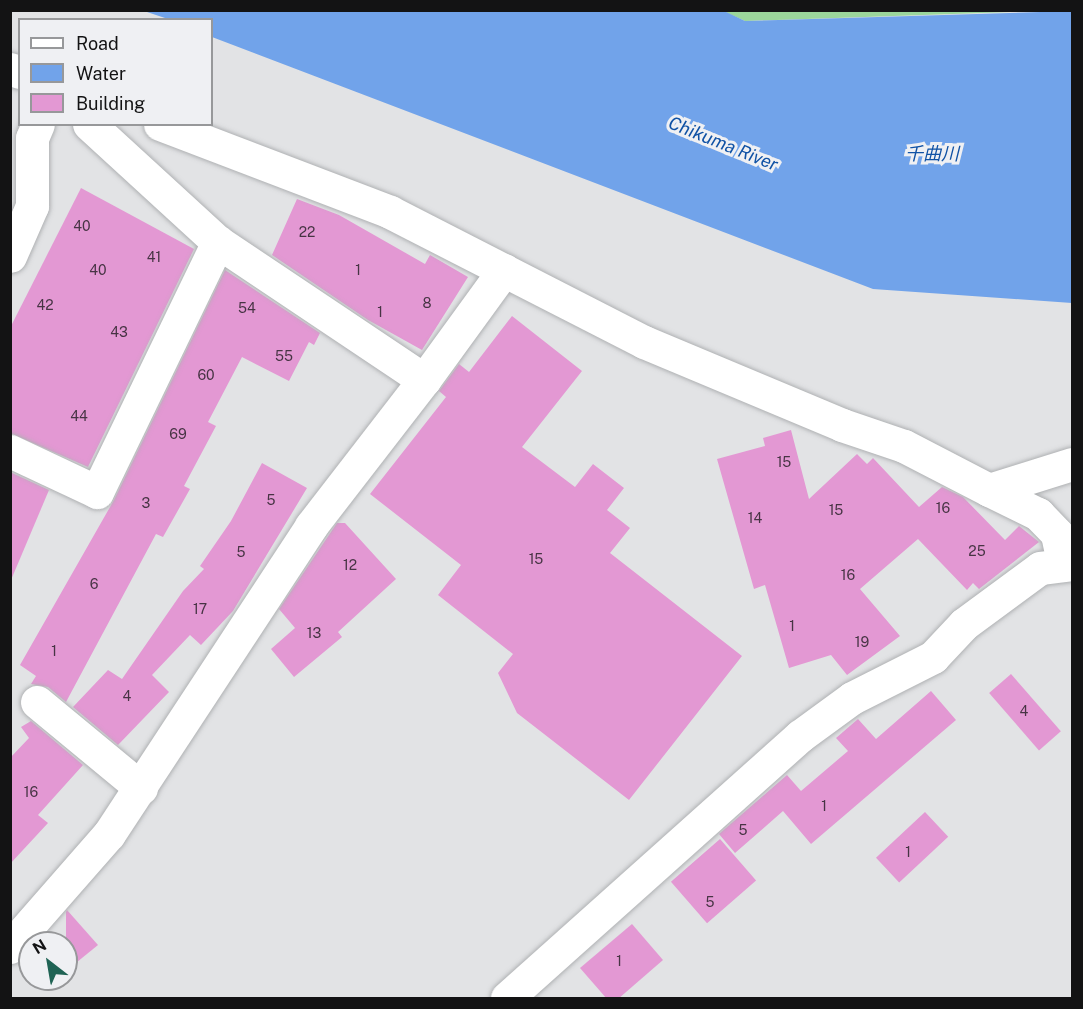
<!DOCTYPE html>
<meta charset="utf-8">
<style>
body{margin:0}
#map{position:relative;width:1083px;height:1009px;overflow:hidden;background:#e2e3e5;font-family:"Public Sans","Noto Sans JP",sans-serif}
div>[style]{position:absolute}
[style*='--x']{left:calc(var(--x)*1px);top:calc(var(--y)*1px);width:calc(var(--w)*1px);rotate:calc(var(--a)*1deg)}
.green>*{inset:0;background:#9bd69b}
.water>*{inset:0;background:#71a3ea}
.building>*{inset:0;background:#e398d3;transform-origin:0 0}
.roads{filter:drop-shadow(0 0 2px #afb1b3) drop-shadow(0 0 2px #afb1b3)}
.minor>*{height:33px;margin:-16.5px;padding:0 16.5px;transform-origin:16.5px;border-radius:16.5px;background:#fff}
span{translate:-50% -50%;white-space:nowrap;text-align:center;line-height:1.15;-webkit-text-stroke:6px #eff0f3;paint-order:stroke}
.number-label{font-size:14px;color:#473444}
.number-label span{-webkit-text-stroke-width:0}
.water-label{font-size:18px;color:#1052a5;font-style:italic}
.frame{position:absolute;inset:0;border:12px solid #131314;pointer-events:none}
.legend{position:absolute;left:18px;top:18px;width:195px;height:108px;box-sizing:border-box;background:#eff0f3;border:2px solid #97989a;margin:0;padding:8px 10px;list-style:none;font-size:18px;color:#131314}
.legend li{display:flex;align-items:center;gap:12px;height:30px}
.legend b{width:30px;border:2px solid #97989a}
.north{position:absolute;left:18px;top:931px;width:60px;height:60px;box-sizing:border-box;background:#eff0f3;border:2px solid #97989a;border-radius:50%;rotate:329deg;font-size:16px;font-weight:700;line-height:24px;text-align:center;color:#131314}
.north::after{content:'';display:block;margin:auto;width:21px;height:27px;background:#1f6354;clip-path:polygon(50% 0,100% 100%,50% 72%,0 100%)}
</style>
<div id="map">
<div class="green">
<i style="clip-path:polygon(1072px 10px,745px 21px,723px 11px)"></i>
</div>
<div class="water">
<i style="clip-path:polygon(722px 10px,745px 21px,1072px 11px,1072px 303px,873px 289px,212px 37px,212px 20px,168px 19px,144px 11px)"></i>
</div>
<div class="building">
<i style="clip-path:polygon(81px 188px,194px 249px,88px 467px,10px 433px,10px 328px)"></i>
<i style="clip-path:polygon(297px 199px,339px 215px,425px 264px,430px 255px,468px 277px,422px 350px,368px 320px,272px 255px)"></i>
<i style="clip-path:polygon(225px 270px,320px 333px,314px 345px,309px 342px,289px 381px,242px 357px,208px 422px,216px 426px,184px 486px,190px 489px,163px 537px,156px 534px,66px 702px,48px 687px,31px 684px,36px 676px,20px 665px,114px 500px)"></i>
<i style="clip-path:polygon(512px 316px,582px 371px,522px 447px,575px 487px,593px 464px,624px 488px,607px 510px,630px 528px,610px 553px,742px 656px,629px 800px,517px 713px,498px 673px,513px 654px,438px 595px,461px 565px,370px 494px,446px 397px,439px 391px,459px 364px,469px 372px)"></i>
<i style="clip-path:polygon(791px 430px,809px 499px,857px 454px,867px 464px,873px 458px,919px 507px,942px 487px,963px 497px,1005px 540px,1019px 526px,1039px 542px,979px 589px,973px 583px,967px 590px,918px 539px,860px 589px,900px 636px,847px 675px,831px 655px,789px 668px,765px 585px,754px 589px,717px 459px,765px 446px,763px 438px)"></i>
<i style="clip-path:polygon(262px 463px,307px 488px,233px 611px,201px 645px,190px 635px,152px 675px,169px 692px,118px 745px,73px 707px,108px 670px,122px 679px,183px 591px,204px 569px,200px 566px,231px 521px)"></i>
<i style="clip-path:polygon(10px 472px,49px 490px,11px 580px,10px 580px)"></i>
<i style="clip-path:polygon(337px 523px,345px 523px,396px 579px,338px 632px,342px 637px,294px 677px,271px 649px,295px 628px,279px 609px)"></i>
<i style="left:1011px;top:674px;width:76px;height:29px;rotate:49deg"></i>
<i style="clip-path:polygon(931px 691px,956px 720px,811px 844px,783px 811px,735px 853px,719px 834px,787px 775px,801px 791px,848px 751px,836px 738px,858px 719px,876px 739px)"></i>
<i style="clip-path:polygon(31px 721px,83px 765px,38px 815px,48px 823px,10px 864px,10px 758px,29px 738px,21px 727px)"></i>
<i style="left:925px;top:812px;width:34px;height:67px;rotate:47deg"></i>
<i style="left:720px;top:839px;width:55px;height:65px;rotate:49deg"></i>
<i style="clip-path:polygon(67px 910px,98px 945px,66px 971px,66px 912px)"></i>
<i style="clip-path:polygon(632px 924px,663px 960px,618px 999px,607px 999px,580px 968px)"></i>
</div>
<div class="roads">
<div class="minor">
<i style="--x:10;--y:69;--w:10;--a:17"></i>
<i style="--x:89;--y:124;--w:175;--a:42.5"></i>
<i style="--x:218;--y:242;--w:248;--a:33.8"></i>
<i style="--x:424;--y:380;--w:136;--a:-54"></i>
<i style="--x:160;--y:124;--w:246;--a:20.9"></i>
<i style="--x:390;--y:212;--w:285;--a:27.1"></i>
<i style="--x:644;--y:342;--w:215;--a:22.7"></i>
<i style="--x:842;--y:425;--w:65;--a:18.7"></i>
<i style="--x:904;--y:446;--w:96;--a:27.4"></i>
<i style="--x:989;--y:490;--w:87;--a:-17.4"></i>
<i style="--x:10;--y:256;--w:55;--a:-66.3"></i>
<i style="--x:32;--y:206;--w:68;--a:-90"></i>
<i style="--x:32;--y:138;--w:15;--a:-67"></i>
<i style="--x:10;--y:451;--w:96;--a:25.2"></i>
<i style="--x:97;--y:492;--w:278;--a:-64.2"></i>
<i style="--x:989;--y:490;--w:55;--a:26.1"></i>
<i style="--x:1038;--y:514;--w:28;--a:46"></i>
<i style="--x:1057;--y:534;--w:29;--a:78"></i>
<i style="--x:37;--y:702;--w:135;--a:39.6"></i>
<i style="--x:10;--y:947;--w:150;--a:-48.8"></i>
<i style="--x:109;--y:834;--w:368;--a:-56.7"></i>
<i style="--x:311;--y:526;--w:185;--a:-52.3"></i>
<i style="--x:507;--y:998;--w:393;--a:-41.8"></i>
<i style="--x:800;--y:736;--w:64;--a:-36.2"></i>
<i style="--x:852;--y:698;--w:91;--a:-26.8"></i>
<i style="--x:933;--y:657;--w:45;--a:-46.8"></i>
<i style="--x:964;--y:624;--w:94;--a:-36.4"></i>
<i style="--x:1040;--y:568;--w:32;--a:-7"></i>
</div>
</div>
<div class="number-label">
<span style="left:82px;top:226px">40</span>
<span style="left:307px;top:232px">22</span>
<span style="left:154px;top:257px">41</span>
<span style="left:98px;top:270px">40</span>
<span style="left:358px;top:270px">1</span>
<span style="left:427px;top:303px">8</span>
<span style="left:45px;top:305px">42</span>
<span style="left:247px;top:308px">54</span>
<span style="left:380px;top:312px">1</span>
<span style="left:119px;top:332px">43</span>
<span style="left:284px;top:356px">55</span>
<span style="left:206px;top:375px">60</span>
<span style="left:79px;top:416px">44</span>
<span style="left:178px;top:434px">69</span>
<span style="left:784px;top:462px">15</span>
<span style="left:271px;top:500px">5</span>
<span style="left:146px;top:503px">3</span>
<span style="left:943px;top:508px">16</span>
<span style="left:836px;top:510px">15</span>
<span style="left:755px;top:518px">14</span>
<span style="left:977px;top:551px">25</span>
<span style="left:241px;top:552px">5</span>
<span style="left:536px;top:559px">15</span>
<span style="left:350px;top:565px">12</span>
<span style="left:848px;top:575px">16</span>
<span style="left:94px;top:584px">6</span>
<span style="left:200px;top:609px">17</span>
<span style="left:792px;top:626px">1</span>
<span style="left:314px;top:633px">13</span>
<span style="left:862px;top:642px">19</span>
<span style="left:54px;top:651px">1</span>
<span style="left:127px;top:696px">4</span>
<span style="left:1024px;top:711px">4</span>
<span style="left:31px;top:792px">16</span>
<span style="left:824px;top:806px">1</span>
<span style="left:743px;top:830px">5</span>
<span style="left:908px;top:852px">1</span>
<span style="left:710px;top:902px">5</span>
<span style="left:619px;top:961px">1</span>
</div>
<div class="water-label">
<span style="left:723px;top:144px;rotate:22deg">Chikuma River</span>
<span style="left:932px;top:154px">千曲川</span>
</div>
<div class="frame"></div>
<ul class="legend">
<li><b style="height:8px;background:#fff"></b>Road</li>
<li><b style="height:16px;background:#71a3ea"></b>Water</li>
<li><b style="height:16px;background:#e398d3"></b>Building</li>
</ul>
<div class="north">N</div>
</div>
